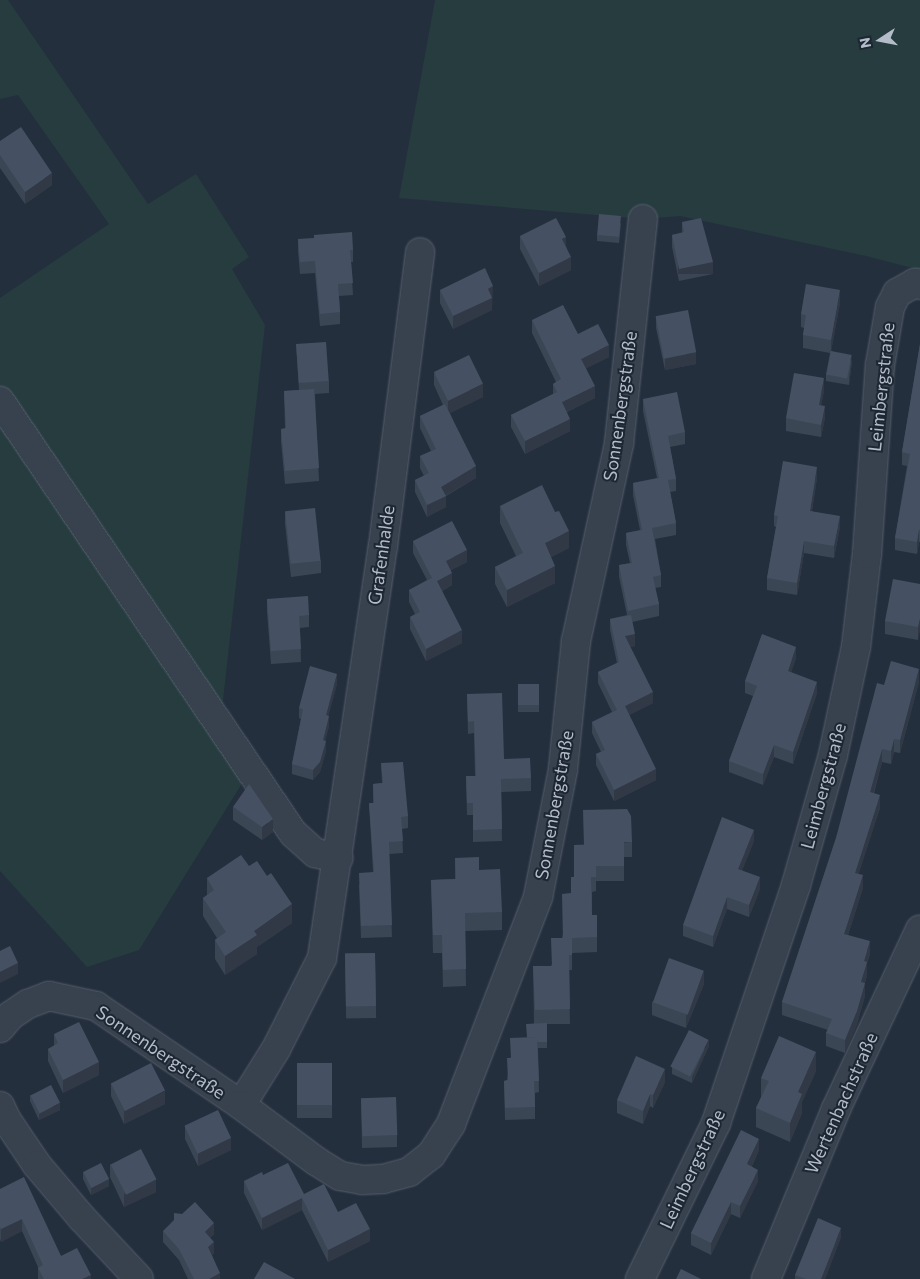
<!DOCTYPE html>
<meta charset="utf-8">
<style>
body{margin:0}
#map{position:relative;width:920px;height:1279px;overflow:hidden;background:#242f3e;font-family:Commissioner,sans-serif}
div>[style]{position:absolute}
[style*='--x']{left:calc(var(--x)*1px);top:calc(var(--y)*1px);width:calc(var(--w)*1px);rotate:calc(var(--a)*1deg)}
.green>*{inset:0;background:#263c3f}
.roads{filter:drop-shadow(0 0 1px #565f6c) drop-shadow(0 0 1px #565f6c)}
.minor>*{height:28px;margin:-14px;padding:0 14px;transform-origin:14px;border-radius:14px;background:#38414e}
.wall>*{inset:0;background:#3b4654;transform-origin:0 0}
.shaded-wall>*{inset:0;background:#303945;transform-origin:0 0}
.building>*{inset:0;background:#455162;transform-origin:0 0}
span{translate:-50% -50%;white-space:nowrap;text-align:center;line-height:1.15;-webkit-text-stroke:4px #1d2633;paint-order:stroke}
.street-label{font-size:18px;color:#b4bcc9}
.north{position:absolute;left:855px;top:15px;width:50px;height:50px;-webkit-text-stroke:4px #1d2633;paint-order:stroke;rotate:259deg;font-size:14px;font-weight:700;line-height:20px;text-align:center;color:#b4bcc9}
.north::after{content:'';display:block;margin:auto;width:18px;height:22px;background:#b4bcc9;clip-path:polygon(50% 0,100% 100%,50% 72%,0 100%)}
</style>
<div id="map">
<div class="green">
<i style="clip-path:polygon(0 0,8px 0,148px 204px,196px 174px,249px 257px,232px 269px,265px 325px,220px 727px,249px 772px,139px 950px,87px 967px,0 871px,0 298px,109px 224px,18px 95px,0 99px)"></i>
<i style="clip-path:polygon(435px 0,920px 0,920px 270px,866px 256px,680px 216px,643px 219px,399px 198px)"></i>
</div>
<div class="roads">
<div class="minor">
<i style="--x:0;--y:401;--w:522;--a:55.85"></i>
<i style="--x:293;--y:833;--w:30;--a:42"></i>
<i style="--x:315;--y:853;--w:24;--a:12"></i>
<i style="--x:0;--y:1028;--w:16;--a:-50"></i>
<i style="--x:10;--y:1016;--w:22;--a:-34"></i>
<i style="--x:28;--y:1004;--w:22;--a:-21"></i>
<i style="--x:49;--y:996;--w:48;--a:12"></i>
<i style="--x:96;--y:1006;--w:176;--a:34.3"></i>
<i style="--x:241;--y:1105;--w:66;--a:-58"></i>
<i style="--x:276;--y:1049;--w:102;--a:-63.2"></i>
<i style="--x:322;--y:958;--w:416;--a:-81.6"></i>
<i style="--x:383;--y:546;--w:296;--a:-82.8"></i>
<i style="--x:241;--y:1105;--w:94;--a:36.7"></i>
<i style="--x:316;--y:1161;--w:28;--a:32"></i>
<i style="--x:340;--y:1176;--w:22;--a:10"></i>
<i style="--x:362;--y:1180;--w:21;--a:-3"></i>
<i style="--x:383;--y:1179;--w:27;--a:-15"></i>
<i style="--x:409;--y:1172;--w:28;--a:-38"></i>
<i style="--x:431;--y:1155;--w:37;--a:-57"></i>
<i style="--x:451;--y:1124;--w:243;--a:-69"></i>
<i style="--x:538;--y:897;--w:130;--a:-78.9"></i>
<i style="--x:563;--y:769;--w:129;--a:-84.2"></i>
<i style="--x:576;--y:641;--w:203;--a:-77.7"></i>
<i style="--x:619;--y:443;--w:225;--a:-83.9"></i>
<i style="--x:0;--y:1106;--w:14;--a:65"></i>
<i style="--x:6;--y:1119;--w:55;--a:56"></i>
<i style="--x:37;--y:1165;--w:70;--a:49.7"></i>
<i style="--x:82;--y:1218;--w:83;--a:46.9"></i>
<i style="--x:640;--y:1279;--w:174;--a:-64"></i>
<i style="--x:716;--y:1123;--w:251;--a:-71.4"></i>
<i style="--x:796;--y:885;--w:135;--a:-74.1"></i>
<i style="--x:833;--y:755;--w:110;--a:-78"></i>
<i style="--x:856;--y:647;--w:94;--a:-83.3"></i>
<i style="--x:867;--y:554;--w:189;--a:-86.1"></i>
<i style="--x:880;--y:365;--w:59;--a:-80.2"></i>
<i style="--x:890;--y:307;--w:16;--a:-63"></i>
<i style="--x:897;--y:293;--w:21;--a:-29"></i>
<i style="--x:915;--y:283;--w:5;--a:22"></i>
<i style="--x:766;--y:1279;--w:184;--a:-67.6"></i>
<i style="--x:836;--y:1109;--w:198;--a:-64.9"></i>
</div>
</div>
<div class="wall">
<i style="clip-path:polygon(0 141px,52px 185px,25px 204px,0 168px)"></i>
<i style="clip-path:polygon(682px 222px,713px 274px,679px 281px,672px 247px,672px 235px,682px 233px)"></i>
<i style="clip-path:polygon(621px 223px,619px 243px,597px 241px,597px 235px)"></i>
<i style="clip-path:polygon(520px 236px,566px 246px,571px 270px,539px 286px,520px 249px)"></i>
<i style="clip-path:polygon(298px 239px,353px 250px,353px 262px,351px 262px,353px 295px,339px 296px,340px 312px,340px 324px,320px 326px,315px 273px,300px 274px,298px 251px)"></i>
<i style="clip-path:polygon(440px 290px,493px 299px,492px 299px,492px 310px,453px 329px,440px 303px)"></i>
<i style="clip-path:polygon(840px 303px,831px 351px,852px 361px,849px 385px,826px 381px,826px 374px,830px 353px,803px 348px,803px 335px,804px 328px,801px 327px,801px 314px)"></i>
<i style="clip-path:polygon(656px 317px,696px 364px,665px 370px,656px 328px)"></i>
<i style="clip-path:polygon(532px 320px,578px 334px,609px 357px,586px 368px,595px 398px,567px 412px,570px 431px,525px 454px,511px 427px,511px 415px,553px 394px,553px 384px,556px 382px,532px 333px)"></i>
<i style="clip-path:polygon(296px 344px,329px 381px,329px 393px,315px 394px,319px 481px,285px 484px,281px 442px,281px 429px,285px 429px,284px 391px,299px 390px)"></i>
<i style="clip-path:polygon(920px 344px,920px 542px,919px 542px,917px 554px,895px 550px,895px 538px,907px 466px,902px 465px,902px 452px)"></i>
<i style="clip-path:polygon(434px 373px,483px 397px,450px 413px,476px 478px,446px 496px,446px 507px,427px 517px,415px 492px,415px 480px,424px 476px,420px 468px,420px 456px,431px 451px,420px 428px,420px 416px,443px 405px,434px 385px)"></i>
<i style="clip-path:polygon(824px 391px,821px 405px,825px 418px,821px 437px,786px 431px,786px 418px)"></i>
<i style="clip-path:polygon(643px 399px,685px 432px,685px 444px,670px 447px,676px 479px,676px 491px,670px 492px,676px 523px,676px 535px,655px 539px,661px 575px,661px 587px,655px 588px,659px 604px,659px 616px,632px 622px,635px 646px,630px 647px,653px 703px,629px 715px,656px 780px,614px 801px,596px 765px,596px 754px,601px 752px,592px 733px,592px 722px,612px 712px,598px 683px,598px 672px,617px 663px,610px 630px,610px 619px,627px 615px,619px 577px,619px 565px,630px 563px,626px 545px,626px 533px,640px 530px,633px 495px,633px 483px,657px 478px,643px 411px)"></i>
<i style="clip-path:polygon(817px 478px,812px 511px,840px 527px,834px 558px,804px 553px,797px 595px,767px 590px,767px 578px,776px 527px,774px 526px,774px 515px)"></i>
<i style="clip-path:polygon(500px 506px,555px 512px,569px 548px,551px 557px,555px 583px,507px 607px,495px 584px,495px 567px,516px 556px,500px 523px)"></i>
<i style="clip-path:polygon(285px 511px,321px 561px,321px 573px,291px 577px,285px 524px)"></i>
<i style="clip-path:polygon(413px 541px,467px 562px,451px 570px,452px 585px,442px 591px,462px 643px,426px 661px,410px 629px,410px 617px,415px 614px,409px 602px,409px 590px,427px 580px,413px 553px)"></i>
<i style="clip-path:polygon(920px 584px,918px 640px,885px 634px,885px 621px)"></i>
<i style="clip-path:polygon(267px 599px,309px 615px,309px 627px,300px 628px,301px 662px,271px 664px,267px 612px)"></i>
<i style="clip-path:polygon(796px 658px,791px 672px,817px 693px,793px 764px,774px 757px,763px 785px,729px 772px,729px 761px,753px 696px,745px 693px,745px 681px)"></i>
<i style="clip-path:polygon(919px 682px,900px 753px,894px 752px,891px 764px,882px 762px,874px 793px,880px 808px,858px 874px,863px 888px,848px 935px,870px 954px,867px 963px,867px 975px,865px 983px,865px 996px,857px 1024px,845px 1053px,826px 1046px,826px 1033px,828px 1030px,782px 1015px,782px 1002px,836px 838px,884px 685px)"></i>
<i style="clip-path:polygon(337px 684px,328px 716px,329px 726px,325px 741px,326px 751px,320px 772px,313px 780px,292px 774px,292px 764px,301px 719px,299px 718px,299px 708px)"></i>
<i style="left:518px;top:684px;width:21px;height:28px"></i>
<i style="clip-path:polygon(467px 694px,504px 759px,531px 778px,531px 791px,501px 792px,502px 841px,473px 842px,473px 815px,467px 815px,466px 776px,475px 776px,474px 733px,468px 734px)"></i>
<i style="clip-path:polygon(381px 763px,408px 816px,408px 828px,402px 829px,403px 853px,389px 854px,392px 937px,361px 938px,359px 885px,373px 872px,369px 803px,373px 803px,373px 784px,382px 783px)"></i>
<i style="clip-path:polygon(233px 807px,273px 832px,262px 840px,233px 820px)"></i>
<i style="clip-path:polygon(754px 841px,742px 870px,760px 889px,749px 917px,727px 909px,713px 947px,683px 936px,683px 925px)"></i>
<i style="clip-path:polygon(632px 842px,632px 857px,624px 857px,624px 881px,596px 881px,596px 891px,592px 892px,592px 915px,597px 915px,597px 952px,572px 953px,572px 970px,569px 970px,570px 1024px,547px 1024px,547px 1048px,538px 1048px,539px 1092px,535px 1093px,535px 1119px,505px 1120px,504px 1081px,507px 1080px,510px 1058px,527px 1037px,534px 1023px,533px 966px,551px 966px,562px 938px,571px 893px,571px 877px,574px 877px,574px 845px)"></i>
<i style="clip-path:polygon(455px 858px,479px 870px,502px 912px,502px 930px,465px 931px,466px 986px,443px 987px,442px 953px,433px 953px,431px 880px,455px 879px)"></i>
<i style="clip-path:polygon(249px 866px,292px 923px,257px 947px,257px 954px,225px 975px,215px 959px,215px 940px,217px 938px,203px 916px,203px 898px,207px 895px,207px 878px)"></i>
<i style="left:375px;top:953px;width:65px;height:30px;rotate:89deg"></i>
<i style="clip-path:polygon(704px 984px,686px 1028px,652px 1015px,652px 1002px)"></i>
<i style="clip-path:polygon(54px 1034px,99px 1075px,63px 1093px,48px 1061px,48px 1049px,54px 1046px)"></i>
<i style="clip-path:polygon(709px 1046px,692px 1083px,672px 1074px,672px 1067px)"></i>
<i style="left:297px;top:1063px;width:35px;height:55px"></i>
<i style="clip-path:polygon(816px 1071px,802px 1102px,802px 1113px,790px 1142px,756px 1127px,756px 1108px,761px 1097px,761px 1078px)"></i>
<i style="clip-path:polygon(665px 1082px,653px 1108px,650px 1106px,643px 1124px,617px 1113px,617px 1100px)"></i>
<i style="clip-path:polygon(111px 1083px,165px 1104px,124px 1124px,111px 1096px)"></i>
<i style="clip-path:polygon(30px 1095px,60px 1110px,39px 1120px,30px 1101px)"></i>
<i style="clip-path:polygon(361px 1098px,397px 1135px,397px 1147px,362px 1148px)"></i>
<i style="clip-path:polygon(185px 1126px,231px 1150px,198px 1166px,185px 1139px)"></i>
<i style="clip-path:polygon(759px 1150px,752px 1166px,758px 1181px,740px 1218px,731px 1214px,711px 1255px,691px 1245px,691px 1233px)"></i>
<i style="clip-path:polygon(110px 1164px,156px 1192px,124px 1207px,110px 1177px)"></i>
<i style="clip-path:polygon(83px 1172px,109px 1186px,91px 1195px,83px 1179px)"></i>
<i style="clip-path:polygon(263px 1175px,304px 1194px,338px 1212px,370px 1241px,328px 1262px,302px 1210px,262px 1230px,244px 1193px,244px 1181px)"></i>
<i style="clip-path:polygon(0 1189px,61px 1256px,91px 1279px,38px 1279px,38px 1267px,22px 1231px,1px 1242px,0 1239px)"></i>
<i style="clip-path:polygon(163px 1231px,214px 1234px,210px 1238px,214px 1253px,212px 1255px,220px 1279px,188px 1279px,179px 1260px,163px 1242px)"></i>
<i style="clip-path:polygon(841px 1237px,825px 1279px,795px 1279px,795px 1275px)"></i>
</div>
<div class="shaded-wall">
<i style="clip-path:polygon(52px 173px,52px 185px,25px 204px,25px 192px)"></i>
<i style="clip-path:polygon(566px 237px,566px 249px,562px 239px)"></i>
<i style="clip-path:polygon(571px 257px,571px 270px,539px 286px,539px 273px)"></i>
<i style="left:713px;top:262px;width:12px;height:35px;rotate:90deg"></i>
<i style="clip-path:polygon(493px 286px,492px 310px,453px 329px,453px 316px,488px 289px)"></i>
<i style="clip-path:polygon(840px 290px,840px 303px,831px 353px,831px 340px)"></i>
<i style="clip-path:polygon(609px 345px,609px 357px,581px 371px,581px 359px)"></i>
<i style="clip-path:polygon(696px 352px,696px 364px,665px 370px,665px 359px)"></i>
<i style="clip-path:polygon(852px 355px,852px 361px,849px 385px,849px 378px)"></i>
<i style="clip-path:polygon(824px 378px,824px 391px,819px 418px,819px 405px)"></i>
<i style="clip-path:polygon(483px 384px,483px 397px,448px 414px,448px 401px)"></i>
<i style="clip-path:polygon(595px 386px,595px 398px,562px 414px,562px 402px)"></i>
<i style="clip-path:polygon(825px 406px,825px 418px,821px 437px,821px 425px)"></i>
<i style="clip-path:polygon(570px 419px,570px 431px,525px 454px,525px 441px)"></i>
<i style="clip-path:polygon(476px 466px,476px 478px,441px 498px,441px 487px)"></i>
<i style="clip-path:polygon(817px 467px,817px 478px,810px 522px,810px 511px)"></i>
<i style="clip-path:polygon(446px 496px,446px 507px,427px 517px,427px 505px)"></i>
<i style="clip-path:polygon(840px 516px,840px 527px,834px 558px,834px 546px)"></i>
<i style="clip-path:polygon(919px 529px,919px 542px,917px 554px,917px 542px)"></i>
<i style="clip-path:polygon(569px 531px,569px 548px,545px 560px,545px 543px)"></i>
<i style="clip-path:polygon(804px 541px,804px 553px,797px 595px,797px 583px)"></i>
<i style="clip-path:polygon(467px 550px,467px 562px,446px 573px,446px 561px)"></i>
<i style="clip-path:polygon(555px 566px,555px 583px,507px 607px,507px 590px)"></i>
<i style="clip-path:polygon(452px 573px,452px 585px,437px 593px,437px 581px)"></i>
<i style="clip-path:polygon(920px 619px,920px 631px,918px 640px,918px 627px)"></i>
<i style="clip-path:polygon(462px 630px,462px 643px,426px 661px,426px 649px)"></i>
<i style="clip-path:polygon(635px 634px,635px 646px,625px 648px,625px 636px)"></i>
<i style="clip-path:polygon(796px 647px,796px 658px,788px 682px,788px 671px)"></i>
<i style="clip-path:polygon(919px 669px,919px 682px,900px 753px,900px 740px)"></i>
<i style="clip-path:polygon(337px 674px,337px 684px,326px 725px,326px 715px)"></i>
<i style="clip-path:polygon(817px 682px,817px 693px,793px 764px,793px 752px)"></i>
<i style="clip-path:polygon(653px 692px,653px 703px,625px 717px,625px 706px)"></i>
<i style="clip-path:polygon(329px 716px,329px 726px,323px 750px,323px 740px)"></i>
<i style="clip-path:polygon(894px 739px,894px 752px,891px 764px,891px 751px)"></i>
<i style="clip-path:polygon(326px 741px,326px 751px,320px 772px,313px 780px,313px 770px)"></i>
<i style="clip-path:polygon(774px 745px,774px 757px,763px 785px,763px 774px)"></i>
<i style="clip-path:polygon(882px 749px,882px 762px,870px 805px,870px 792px)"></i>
<i style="clip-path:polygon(656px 769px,656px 780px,614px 801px,614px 790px)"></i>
<i style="clip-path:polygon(880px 795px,880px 808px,855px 886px,855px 873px)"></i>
<i style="clip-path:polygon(273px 819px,273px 832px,262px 840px,262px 827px)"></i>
<i style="clip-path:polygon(754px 830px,754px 841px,738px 881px,738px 869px)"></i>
<i style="clip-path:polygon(863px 875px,863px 888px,844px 947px,844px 934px)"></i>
<i style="clip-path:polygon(760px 877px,760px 889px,749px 917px,749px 905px)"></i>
<i style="clip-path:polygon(727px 897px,727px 909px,713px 947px,713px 936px)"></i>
<i style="clip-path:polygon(292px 904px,292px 923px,257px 947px,257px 954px,225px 975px,225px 956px,254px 931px)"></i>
<i style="clip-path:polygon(870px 941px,870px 954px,867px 963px,867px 975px,865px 983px,865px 996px,857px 1024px,845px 1053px,845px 1040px,861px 982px,864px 961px)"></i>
<i style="clip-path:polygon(18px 963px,18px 974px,0 983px,0 972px)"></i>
<i style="clip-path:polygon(704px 971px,704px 984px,686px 1028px,686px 1016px)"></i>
<i style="clip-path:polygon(709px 1040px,709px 1046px,692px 1083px,692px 1077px)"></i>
<i style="clip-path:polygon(816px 1052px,816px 1071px,802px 1102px,802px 1113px,790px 1142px,790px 1123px,798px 1092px)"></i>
<i style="clip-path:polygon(99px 1062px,99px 1075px,63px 1093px,63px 1080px)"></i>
<i style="clip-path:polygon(665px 1069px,665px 1082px,653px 1108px,653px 1095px)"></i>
<i style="clip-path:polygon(165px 1091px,165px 1104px,124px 1124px,124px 1111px)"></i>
<i style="clip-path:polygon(650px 1094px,650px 1106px,643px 1124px,643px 1111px)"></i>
<i style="clip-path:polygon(60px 1103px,60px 1110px,39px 1120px,39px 1114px)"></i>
<i style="clip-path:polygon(231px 1138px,231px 1150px,198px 1166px,198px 1153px)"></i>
<i style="clip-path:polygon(759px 1139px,759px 1150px,747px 1176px,747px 1164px)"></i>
<i style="clip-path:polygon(758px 1170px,758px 1181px,740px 1218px,740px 1206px)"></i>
<i style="clip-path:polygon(109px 1179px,109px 1186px,91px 1195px,91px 1188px)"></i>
<i style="clip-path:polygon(156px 1179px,156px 1192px,124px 1207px,124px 1194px)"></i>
<i style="clip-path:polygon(302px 1198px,302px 1210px,262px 1230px,262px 1218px)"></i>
<i style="clip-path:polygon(731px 1202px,731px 1214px,711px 1255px,711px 1243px)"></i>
<i style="clip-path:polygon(22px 1219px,22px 1231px,1px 1242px,1px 1229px)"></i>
<i style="clip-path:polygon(214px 1223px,214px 1234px,205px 1243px,205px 1232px)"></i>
<i style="clip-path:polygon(841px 1228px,841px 1237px,825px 1279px,821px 1279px)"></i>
<i style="clip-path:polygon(370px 1229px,370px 1241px,328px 1262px,328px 1250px)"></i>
<i style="clip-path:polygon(214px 1242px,214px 1253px,208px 1258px,208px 1247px)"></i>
<i style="clip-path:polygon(220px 1273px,220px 1279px,209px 1279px)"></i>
<i style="clip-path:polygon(91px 1275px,91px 1279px,82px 1279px)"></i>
</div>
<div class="building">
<i style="clip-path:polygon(21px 127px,52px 173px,25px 192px,0 155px,0 141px)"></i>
<i style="left:599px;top:214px;width:22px;height:21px;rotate:5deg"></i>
<i style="clip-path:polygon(556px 218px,566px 237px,562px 239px,571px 257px,539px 273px,520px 236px)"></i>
<i style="clip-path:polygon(701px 218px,713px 262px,679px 269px,672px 235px,684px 232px,682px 222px)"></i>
<i style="clip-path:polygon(352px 232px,353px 250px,350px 250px,353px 283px,338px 284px,340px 312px,320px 314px,315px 261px,300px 262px,298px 239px,314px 238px,314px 235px)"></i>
<i style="clip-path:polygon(485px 268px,493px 286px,488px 289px,492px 298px,453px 316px,440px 290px)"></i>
<i style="clip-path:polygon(806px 284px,840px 290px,831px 340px,803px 335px,806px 315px,801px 314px)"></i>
<i style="clip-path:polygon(563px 305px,578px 334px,598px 324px,609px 345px,581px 359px,595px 386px,562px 402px,570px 419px,525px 441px,511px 415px,557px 392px,553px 384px,561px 379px,532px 320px)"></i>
<i style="left:688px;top:310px;width:43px;height:33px;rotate:79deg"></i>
<i style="left:326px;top:342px;width:39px;height:30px;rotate:86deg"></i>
<i style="clip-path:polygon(920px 344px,920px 530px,919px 529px,917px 542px,895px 538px,910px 454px,902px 452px)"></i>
<i style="left:831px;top:351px;width:21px;height:24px;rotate:11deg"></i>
<i style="left:469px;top:355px;width:32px;height:39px;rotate:64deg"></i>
<i style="clip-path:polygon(794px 373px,824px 378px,819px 405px,825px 406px,821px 425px,786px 418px)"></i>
<i style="clip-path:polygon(314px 389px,319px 468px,285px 471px,281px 429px,286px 428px,284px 391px)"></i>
<i style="clip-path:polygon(677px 392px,685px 432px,668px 436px,676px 479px,668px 480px,676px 523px,652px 528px,661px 575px,653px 577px,659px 604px,628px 611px,619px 565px,632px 563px,626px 533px,642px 530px,633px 483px,659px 478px,643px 399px)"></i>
<i style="clip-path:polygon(445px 404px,476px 466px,441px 487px,446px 496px,427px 505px,415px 480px,429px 473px,420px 456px,436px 449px,420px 416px)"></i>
<i style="clip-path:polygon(783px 461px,817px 467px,810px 511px,840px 516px,834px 546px,804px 541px,797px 583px,767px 578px,778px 516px,774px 515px)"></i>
<i style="clip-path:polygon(542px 485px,555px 512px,559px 511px,569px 531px,545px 543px,555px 566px,507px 590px,495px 567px,523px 553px,500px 506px)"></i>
<i style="left:315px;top:508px;width:53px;height:30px;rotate:84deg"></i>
<i style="clip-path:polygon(452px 521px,467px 550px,446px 561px,452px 573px,437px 581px,462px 630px,426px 649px,410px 617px,420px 612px,409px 590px,432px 578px,413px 541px)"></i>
<i style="clip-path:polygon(893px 579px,920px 584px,920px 619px,918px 627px,885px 621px)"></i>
<i style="clip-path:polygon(308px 596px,309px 615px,299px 616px,301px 649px,271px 651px,267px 599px)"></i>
<i style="clip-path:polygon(631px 615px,635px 634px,625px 636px,653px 692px,625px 706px,656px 769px,614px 790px,596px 754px,605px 750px,592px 722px,617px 710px,598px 672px,619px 662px,610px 619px)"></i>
<i style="clip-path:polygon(762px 634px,796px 647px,788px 671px,817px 682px,793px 752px,774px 745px,763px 774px,729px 761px,757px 686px,745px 681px)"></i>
<i style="clip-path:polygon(891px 661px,919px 669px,900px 740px,894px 739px,891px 751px,882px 749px,870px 792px,880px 795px,855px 873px,863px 875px,844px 934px,870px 941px,864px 961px,867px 962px,861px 982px,865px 983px,857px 1011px,845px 1040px,826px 1033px,832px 1019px,782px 1002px,836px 838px,877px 683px,884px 685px)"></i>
<i style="clip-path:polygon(310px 666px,337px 674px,326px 715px,329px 716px,323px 740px,326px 741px,320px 762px,313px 770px,292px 764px,303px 709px,299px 708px)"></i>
<i style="left:518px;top:684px;width:21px;height:21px"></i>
<i style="clip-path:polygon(502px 693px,504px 759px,530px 758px,531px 778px,501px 779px,502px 829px,473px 830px,473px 803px,467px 803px,466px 776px,476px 776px,474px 721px,468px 722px,467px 694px)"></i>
<i style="clip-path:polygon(403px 762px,408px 816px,401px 817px,403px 841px,389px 842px,392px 925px,361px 926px,359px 873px,374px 872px,369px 803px,374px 803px,373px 784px,383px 783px,381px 763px)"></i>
<i style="clip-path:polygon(249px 784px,273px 819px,262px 827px,233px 807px)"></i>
<i style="clip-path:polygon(627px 809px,631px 816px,632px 842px,624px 842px,624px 866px,596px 866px,596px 877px,591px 877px,592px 915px,597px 915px,597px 937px,572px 938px,572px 955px,569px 955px,570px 1009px,535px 1010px,533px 966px,552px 966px,551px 938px,563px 938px,562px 894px,571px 893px,571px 877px,574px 877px,574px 845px,584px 845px,583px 810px)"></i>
<i style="clip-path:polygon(722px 817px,754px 830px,738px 869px,760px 877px,749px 905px,727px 897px,713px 936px,683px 925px)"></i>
<i style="clip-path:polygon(241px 855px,249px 866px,257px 861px,267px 876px,271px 873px,292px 904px,254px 931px,257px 935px,225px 956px,215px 940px,226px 932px,203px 898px,214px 890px,207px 878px)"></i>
<i style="clip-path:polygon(479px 857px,479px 870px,500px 869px,502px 912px,465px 913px,466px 969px,443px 970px,442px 935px,433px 935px,431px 880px,456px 879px,455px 858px)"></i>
<i style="clip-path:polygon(10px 946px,18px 963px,0 972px,0 951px)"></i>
<i style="left:375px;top:953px;width:53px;height:30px;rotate:89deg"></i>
<i style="left:669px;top:958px;width:37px;height:47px;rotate:20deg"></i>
<i style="clip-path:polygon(79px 1022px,99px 1062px,63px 1080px,48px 1049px,58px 1043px,54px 1034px)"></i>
<i style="clip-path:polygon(547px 1023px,547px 1042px,537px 1042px,537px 1037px,527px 1037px,526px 1024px)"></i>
<i style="left:689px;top:1030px;width:22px;height:41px;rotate:27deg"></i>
<i style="clip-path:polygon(779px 1036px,816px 1052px,798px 1092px,802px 1094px,790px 1123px,756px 1108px,769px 1081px,761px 1078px)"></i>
<i style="clip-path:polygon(537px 1037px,539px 1081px,534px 1081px,535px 1107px,505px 1108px,504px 1081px,508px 1080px,507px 1058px,511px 1058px,510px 1038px)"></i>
<i style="clip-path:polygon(636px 1056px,665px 1069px,653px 1095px,650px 1094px,643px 1111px,617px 1100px)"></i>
<i style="left:151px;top:1063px;width:31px;height:45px;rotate:63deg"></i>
<i style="left:297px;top:1063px;width:35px;height:42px"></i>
<i style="left:51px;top:1085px;width:20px;height:23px;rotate:63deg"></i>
<i style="left:396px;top:1097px;width:38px;height:35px;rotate:88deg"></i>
<i style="left:218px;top:1110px;width:31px;height:37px;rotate:65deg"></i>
<i style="clip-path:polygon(741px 1130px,759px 1139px,747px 1164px,758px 1170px,740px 1206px,731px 1202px,711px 1243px,691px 1233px)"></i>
<i style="left:141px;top:1149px;width:34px;height:34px;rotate:63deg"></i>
<i style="left:101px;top:1163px;width:18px;height:20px;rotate:63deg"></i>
<i style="clip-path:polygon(288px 1163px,304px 1194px,324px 1184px,338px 1212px,356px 1203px,370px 1229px,328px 1250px,302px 1198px,262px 1218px,244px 1181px,262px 1172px,263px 1175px)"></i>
<i style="clip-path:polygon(24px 1177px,61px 1256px,77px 1248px,91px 1275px,82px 1279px,44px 1279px,38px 1268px,43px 1265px,22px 1219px,1px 1229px,0 1227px,0 1189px)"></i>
<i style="clip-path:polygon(195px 1202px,214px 1223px,205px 1232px,214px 1242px,208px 1247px,220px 1273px,209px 1279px,194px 1279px,179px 1249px,163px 1231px,174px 1220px,174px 1213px,182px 1214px)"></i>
<i style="clip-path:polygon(818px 1218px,841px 1228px,821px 1279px,806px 1279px,795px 1275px)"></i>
<i style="clip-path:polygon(264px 1262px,295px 1279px,254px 1279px)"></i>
<i style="clip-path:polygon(681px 1269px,701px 1279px,676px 1279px)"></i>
</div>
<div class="street-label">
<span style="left:881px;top:387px;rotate:-84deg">Leimbergstraße</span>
<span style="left:620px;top:406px;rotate:-82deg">Sonnenbergstraße</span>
<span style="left:381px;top:555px;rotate:-82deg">Grafenhalde</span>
<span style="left:823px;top:786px;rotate:-75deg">Leimbergstraße</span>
<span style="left:554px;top:805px;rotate:-80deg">Sonnenbergstraße</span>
<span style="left:161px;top:1052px;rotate:34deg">Sonnenbergstraße</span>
<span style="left:841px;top:1103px;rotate:-66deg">Wertenbachstraße</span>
<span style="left:692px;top:1169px;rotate:-65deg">Leimbergstraße</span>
</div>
<div class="north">N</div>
</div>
